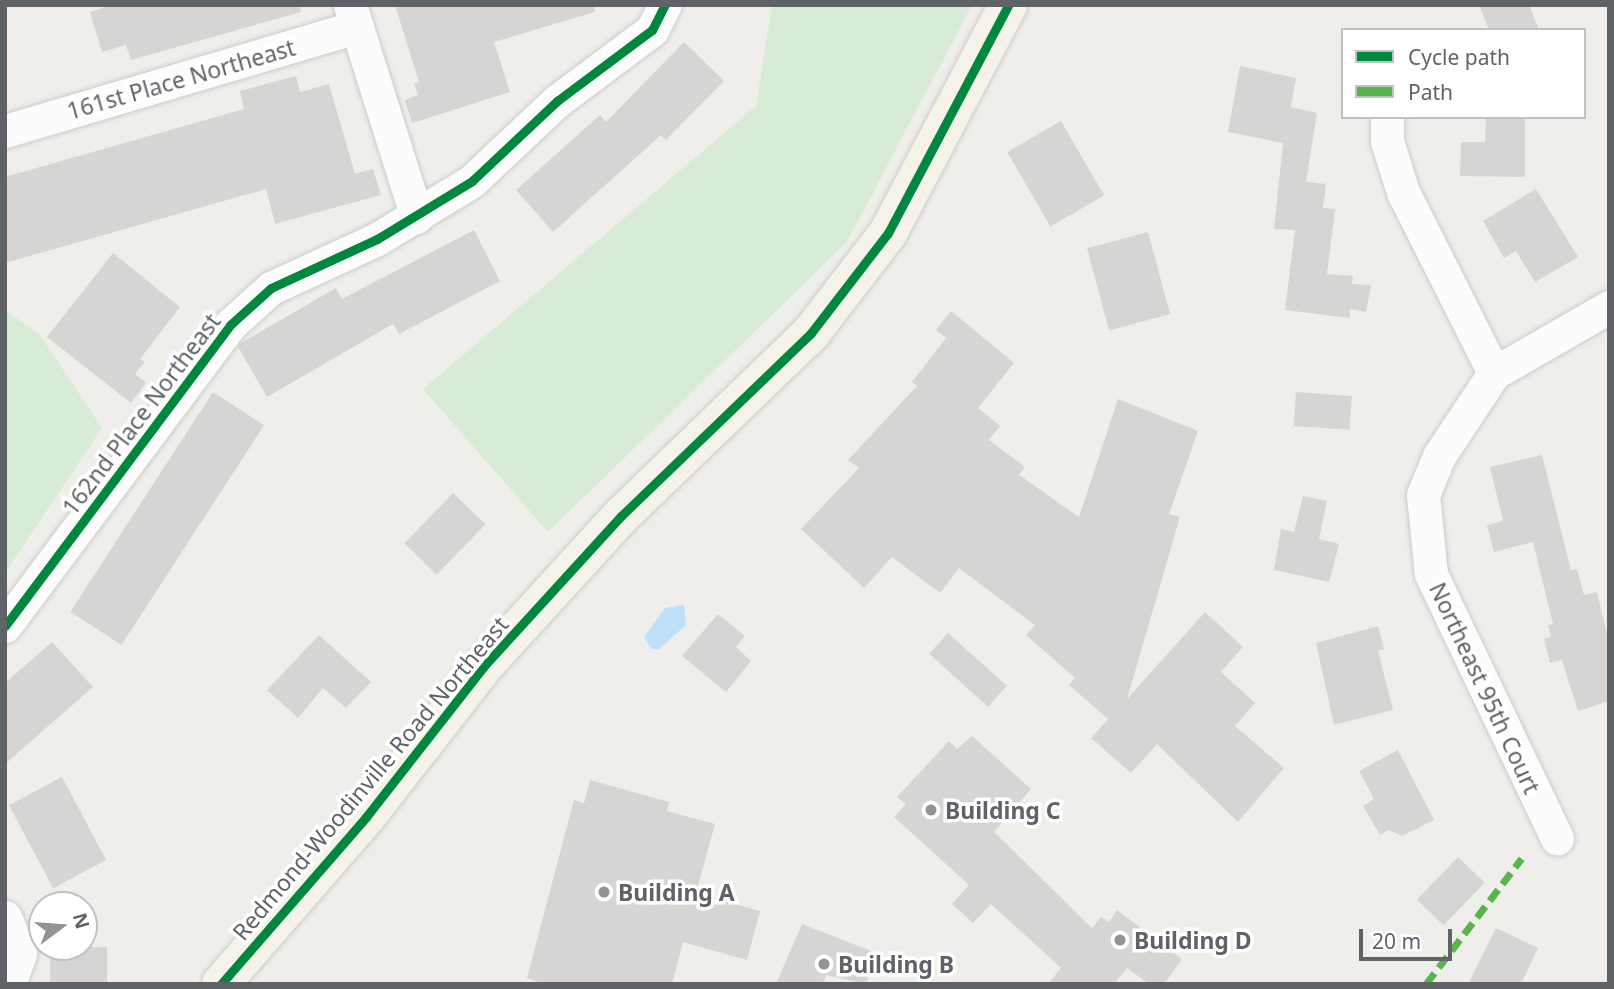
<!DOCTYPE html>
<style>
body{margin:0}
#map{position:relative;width:1614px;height:989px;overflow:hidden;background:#efeeea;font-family:"Noto Sans",sans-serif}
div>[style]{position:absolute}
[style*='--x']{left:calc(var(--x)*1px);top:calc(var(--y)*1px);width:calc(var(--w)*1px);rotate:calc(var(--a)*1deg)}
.green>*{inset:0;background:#d8ebd6}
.water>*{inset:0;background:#bfe0f9}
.building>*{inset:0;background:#d6d5d3;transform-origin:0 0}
.roads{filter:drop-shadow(0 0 2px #cbcccc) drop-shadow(0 0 2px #cbcccc)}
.street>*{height:33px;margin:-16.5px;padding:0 16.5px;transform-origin:16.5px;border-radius:16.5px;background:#fdfcfc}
.primary>*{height:38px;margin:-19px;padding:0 19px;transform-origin:19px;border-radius:19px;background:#f4f2e9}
.quiet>*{height:7px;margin-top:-3.5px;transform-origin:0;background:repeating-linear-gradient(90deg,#58b549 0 14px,transparent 0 21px)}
.cycleway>*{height:9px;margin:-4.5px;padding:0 4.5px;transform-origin:4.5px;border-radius:4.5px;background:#00873e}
.dots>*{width:19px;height:19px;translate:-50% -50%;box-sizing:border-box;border:4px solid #fff;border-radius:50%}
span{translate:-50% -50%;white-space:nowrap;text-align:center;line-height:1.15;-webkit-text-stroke:7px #fff;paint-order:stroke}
.street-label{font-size:23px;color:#5f6368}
.poi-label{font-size:23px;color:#5f6368;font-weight:700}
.left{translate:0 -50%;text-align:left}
.frame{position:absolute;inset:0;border:7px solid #5f6368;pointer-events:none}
.legend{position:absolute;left:1341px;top:28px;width:245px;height:91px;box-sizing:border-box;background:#fff;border:2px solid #bfc1c3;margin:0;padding:9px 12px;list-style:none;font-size:21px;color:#5f6368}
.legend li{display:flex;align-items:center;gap:14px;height:35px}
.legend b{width:35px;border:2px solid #bfc1c3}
.north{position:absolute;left:28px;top:891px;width:70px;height:70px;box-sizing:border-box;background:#fff;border:2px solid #bfc1c3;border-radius:50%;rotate:74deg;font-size:19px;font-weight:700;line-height:28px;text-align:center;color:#5f6368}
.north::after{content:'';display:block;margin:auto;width:24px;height:32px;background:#919496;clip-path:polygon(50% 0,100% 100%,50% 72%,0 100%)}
.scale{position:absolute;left:1359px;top:929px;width:93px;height:32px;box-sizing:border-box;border:4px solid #5f6368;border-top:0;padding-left:9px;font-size:21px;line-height:24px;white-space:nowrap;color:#5f6368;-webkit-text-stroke:5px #fff;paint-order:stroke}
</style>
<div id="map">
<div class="green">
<i style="clip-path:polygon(772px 5px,972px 5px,847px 242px,548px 532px,423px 389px,756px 106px)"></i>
<i style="clip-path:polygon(5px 310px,40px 335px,102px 428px,5px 573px)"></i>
</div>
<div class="water">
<i style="clip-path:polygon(684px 605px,686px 625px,659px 649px,651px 649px,644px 637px,665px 608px)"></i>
</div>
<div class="building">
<i style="clip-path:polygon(112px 5px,300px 5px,301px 12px,131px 60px,126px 45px,102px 52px,90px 12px)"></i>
<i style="clip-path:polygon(395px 5px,594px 5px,595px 12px,494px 42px,510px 92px,412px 123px,405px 100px,418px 95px,414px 83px,419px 82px)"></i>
<i style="clip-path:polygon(1479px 5px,1529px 5px,1539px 30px,1489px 30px)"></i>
<i style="clip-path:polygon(684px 42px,724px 81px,666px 140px,661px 135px,553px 232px,516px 190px,600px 115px,606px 122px)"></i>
<i style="clip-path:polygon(1240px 66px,1296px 78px,1291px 107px,1317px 113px,1306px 182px,1326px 184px,1323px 208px,1335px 209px,1327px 274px,1353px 276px,1352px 284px,1371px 285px,1366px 312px,1350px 309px,1350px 318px,1285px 310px,1295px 230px,1274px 229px,1283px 143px,1228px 132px)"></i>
<i style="clip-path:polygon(296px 76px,300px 92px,329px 84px,355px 174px,373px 169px,381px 195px,275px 224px,266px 189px,5px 263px,5px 177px,244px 109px,240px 91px)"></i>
<i style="clip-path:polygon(1486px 117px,1525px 117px,1525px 177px,1460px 176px,1461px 142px,1485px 142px)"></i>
<i style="left:1061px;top:121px;width:86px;height:62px;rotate:60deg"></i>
<i style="clip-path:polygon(1536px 189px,1578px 257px,1535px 282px,1516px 251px,1504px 258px,1483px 221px)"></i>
<i style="clip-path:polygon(474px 230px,500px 281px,399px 334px,393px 324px,267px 397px,238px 347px,241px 343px,336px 288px,342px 299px)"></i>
<i style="left:1148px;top:232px;width:85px;height:63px;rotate:75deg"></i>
<i style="clip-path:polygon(113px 253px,180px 307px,140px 359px,145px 362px,135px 374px,146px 383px,131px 403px,47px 337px)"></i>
<i style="clip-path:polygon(951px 311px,1014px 363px,978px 408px,1000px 426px,989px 440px,1025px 467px,1019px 475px,1079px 517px,1118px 399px,1198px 431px,1169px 514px,1180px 517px,1127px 699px,1205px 612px,1243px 647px,1221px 672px,1255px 703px,1235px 726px,1284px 768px,1238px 822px,1157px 744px,1131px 773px,1091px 738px,1108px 719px,1069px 685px,1075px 678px,1026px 635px,1035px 625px,959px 568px,940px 593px,892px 557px,864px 588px,801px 529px,859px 468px,848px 460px,917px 386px,912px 382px,946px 338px,936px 330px)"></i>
<i style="left:213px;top:392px;width:61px;height:262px;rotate:33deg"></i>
<i style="left:1296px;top:392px;width:56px;height:34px;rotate:4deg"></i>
<i style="clip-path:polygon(1542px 455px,1571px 570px,1577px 569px,1584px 595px,1597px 592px,1609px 642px,1609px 701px,1578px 711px,1562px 660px,1550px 663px,1544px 639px,1551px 637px,1548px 625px,1553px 624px,1533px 542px,1494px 552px,1487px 525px,1503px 521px,1490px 467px)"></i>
<i style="left:453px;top:493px;width:45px;height:70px;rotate:44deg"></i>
<i style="clip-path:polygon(1303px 496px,1327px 501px,1319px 539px,1339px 544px,1329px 582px,1274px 570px,1281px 529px,1294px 532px)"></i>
<i style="clip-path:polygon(718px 614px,745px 636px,736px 647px,751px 661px,726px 692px,682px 656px)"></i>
<i style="clip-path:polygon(1378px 626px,1384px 649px,1378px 651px,1393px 710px,1334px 725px,1316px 643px)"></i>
<i style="left:948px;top:633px;width:79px;height:28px;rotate:42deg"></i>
<i style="clip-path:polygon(319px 635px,371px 682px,346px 708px,323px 688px,298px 718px,267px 690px)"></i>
<i style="clip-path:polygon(52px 642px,93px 687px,5px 764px,5px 683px)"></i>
<i style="clip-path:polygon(972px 736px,1031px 789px,994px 832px,1092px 928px,1101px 917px,1109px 922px,1117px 910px,1182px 959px,1164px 984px,1149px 984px,1127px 968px,1114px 984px,1048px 984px,1061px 968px,991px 904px,973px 923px,952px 904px,969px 885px,894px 817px,906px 804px,897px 797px,949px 741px,957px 749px)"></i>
<i style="clip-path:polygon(1398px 750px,1434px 820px,1402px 836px,1389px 830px,1380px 835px,1363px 806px,1374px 799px,1359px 771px)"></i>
<i style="left:62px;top:777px;width:94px;height:60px;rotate:62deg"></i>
<i style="clip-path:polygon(590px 780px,669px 802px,667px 811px,715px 824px,696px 893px,760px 911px,747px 960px,683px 942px,672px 984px,544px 984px,527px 978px,574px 800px,584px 803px)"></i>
<i style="left:1458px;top:857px;width:37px;height:59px;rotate:44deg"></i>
<i style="clip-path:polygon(802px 924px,876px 953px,866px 984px,826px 975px,823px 984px,776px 984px)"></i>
<i style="clip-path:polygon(1496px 928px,1538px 948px,1521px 984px,1468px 984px)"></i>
<i style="left:50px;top:947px;width:57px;height:37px"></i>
</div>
<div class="roads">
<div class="street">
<i style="--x:350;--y:5;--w:222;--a:72.5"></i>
<i style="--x:1387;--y:117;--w:24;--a:90"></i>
<i style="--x:1387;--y:141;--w:53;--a:72.6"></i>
<i style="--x:1403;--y:192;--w:203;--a:63.3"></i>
<i style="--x:1494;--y:373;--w:100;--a:123.5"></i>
<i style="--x:1439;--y:456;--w:42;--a:112.3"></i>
<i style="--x:1423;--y:495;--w:79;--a:84.2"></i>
<i style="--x:1431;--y:574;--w:293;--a:64.5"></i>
<i style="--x:5;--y:131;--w:367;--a:-16.5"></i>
<i style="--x:1494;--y:373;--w:133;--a:-29.9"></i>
<i style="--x:5;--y:626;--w:376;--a:-53.2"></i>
<i style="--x:230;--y:325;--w:55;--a:-42.1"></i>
<i style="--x:271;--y:288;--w:117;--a:-24.8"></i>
<i style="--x:377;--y:239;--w:111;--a:-31.4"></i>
<i style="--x:472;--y:181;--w:117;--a:-43.3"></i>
<i style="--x:557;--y:101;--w:119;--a:-36.8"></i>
<i style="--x:652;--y:30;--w:28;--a:-63"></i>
<i style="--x:5;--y:917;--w:40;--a:68"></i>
<i style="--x:20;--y:954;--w:32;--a:110"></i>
</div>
<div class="primary">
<i style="--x:221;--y:984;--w:221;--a:-49"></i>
<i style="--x:366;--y:817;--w:192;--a:-52"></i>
<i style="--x:484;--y:666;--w:203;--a:-47.6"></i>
<i style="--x:621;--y:516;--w:264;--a:-43.9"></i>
<i style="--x:811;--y:333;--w:126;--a:-52.4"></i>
<i style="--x:888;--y:233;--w:258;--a:-62.2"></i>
</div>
</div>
<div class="quiet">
<i style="--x:1426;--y:984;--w:158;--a:-52.7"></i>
</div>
<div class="cycleway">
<i style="--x:5;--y:626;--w:376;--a:-53.2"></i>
<i style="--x:230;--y:325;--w:55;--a:-42.1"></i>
<i style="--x:271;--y:288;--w:117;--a:-24.8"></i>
<i style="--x:377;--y:239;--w:111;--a:-31.4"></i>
<i style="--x:472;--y:181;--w:117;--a:-43.3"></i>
<i style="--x:557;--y:101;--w:119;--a:-36.8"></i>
<i style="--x:652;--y:30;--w:28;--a:-63"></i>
<i style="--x:221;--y:984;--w:221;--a:-49"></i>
<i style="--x:366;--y:817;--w:192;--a:-52"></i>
<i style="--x:484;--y:666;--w:203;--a:-47.6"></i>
<i style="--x:621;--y:516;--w:264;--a:-43.9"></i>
<i style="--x:811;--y:333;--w:126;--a:-52.4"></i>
<i style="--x:888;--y:233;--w:258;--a:-62.2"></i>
</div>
<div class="dots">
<i style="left:931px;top:810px;background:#919496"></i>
<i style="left:604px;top:892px;background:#919496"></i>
<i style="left:1120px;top:940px;background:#919496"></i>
<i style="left:824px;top:964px;background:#919496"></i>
</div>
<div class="street-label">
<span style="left:181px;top:79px;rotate:-16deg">161st Place Northeast</span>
<span style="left:141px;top:414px;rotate:-53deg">162nd Place Northeast</span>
<span style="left:1485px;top:688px;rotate:65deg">Northeast 95th Court</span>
<span style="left:370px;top:778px;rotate:-50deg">Redmond-Woodinville Road Northeast</span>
</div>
<div class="poi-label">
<span class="left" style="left:945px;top:810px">Building C</span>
<span class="left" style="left:618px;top:892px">Building A</span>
<span class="left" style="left:1134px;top:940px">Building D</span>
<span class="left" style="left:838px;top:964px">Building B</span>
</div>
<div class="frame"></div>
<ul class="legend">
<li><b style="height:9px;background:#00873e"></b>Cycle path</li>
<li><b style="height:9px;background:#58b549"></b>Path</li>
</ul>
<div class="north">N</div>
<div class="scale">20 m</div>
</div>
